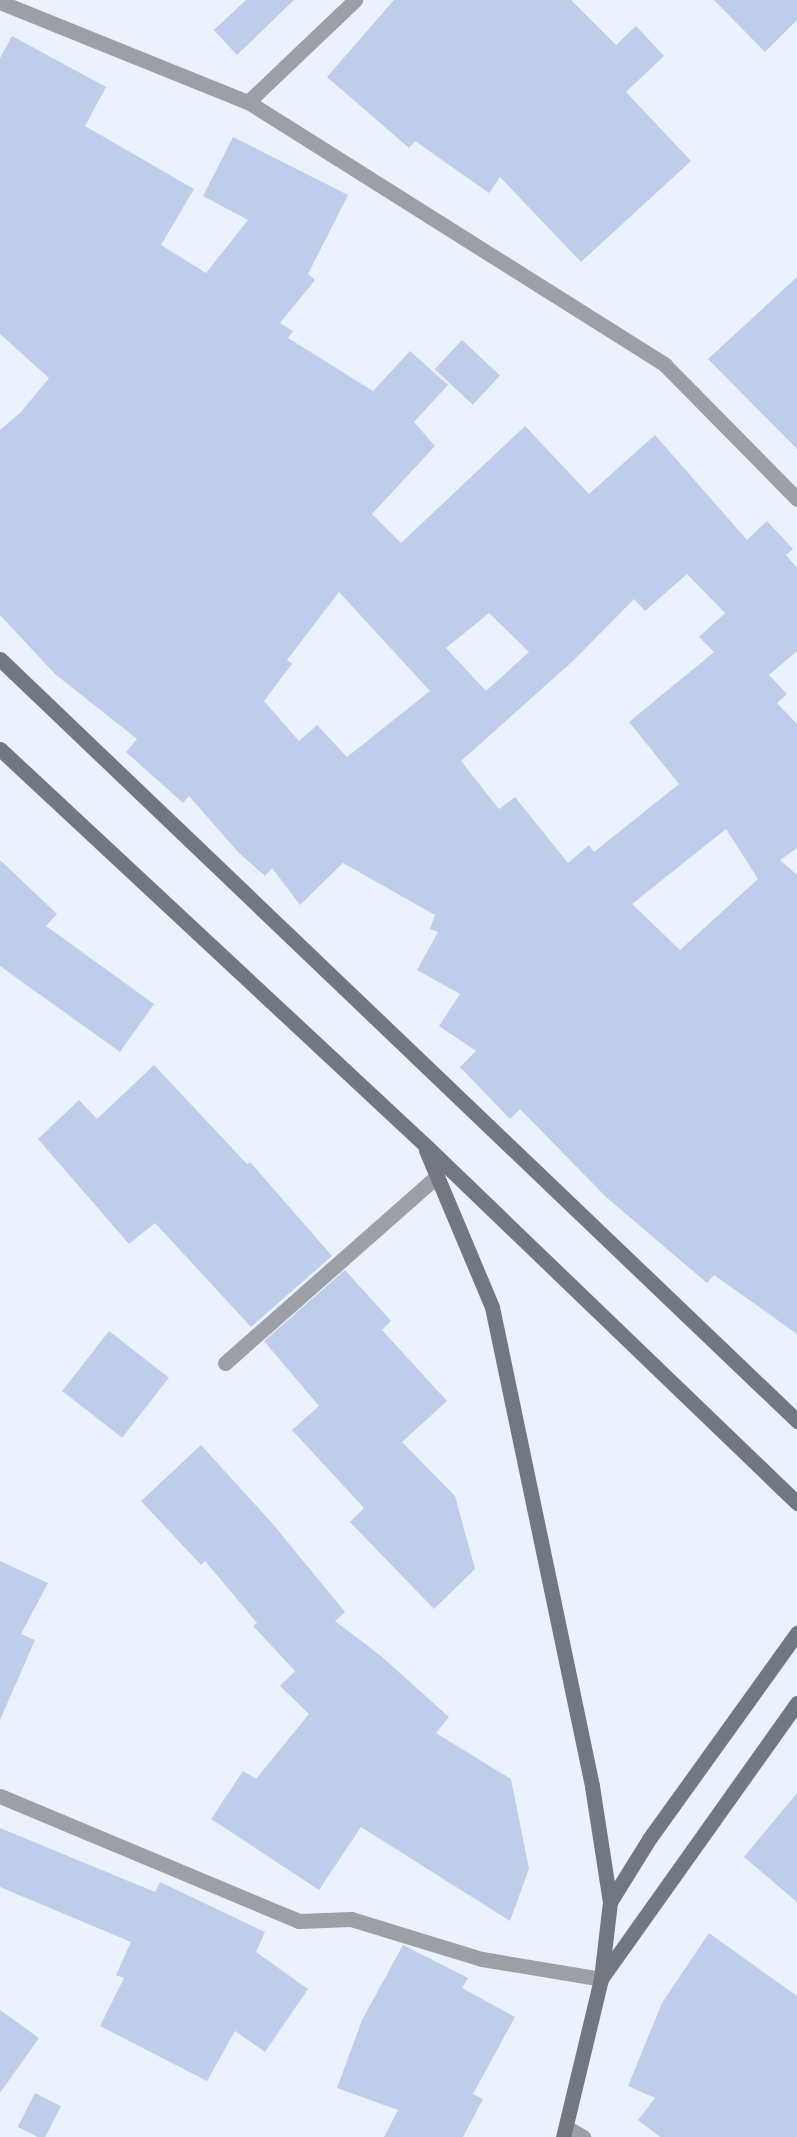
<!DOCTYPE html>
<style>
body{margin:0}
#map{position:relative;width:797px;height:2137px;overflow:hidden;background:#ecf2fd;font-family:Spectral,serif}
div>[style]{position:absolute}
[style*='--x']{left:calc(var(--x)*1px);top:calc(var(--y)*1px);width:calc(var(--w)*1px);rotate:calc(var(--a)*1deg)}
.building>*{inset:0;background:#becdea;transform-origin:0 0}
.street>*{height:15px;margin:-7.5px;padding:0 7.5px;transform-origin:7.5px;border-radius:7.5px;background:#9c9fa5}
.secondary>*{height:15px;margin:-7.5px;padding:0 7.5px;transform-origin:7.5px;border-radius:7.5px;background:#737780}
span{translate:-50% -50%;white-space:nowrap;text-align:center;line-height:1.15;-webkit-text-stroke:6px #ecf2fd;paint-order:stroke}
</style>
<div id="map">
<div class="building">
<i style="clip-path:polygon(246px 0,294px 0,237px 55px,214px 30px)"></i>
<i style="clip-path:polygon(394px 0,571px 0,616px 45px,636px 26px,664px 56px,626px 92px,691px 161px,581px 262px,500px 177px,489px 193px,415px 141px,409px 148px,327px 77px)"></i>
<i style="clip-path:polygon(714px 0,797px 0,797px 20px,765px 52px)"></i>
<i style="clip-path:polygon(evenodd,12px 36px,106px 87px,85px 126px,194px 189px,161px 245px,206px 273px,248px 220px,203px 196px,233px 137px,348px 195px,308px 274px,315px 280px,280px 323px,293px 331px,288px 338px,373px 391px,410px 351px,448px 385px,414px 422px,435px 446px,372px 514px,401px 543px,525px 426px,589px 494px,655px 435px,747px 540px,767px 521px,793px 549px,786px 555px,797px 568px,797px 651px,769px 675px,787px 694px,777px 703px,797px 724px,797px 848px,780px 860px,797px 875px,797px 1334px,714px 1275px,707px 1283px,606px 1197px,520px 1109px,510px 1119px,460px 1067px,476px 1051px,439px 1026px,460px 994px,417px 970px,438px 932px,430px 929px,435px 915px,343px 863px,300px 905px,272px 868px,265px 876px,238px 852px,189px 796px,183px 803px,126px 752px,137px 739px,55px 674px,0 615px,0 430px,21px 412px,49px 378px,0 334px,0 58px,12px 36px,687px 574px,725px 613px,699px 637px,714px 652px,629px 722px,679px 784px,594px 852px,589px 845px,568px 863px,515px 797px,499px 809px,461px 761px,574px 660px,634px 599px,645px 611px,687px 574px,12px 36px,339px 592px,430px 691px,347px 757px,317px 725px,299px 741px,264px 701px,292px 664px,287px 660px,339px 592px,12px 36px,489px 613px,529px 652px,486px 691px,446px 648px,489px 613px,12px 36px,726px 829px,758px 879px,680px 950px,632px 904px,726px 829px)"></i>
<i style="clip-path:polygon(797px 277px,797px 449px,708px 359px)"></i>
<i style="left:462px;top:340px;width:52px;height:40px;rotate:43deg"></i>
<i style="clip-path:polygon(0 860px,57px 914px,46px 926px,154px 1004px,120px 1052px,0 966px)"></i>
<i style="clip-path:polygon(154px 1065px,247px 1164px,250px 1162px,332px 1256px,251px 1327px,155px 1223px,129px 1244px,38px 1139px,79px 1100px,97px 1119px)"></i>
<i style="clip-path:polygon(345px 1270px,391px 1321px,382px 1330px,447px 1401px,402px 1442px,455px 1496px,475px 1569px,434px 1609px,350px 1522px,364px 1508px,292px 1430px,319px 1406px,264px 1341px)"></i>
<i style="left:109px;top:1331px;width:76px;height:76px;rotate:38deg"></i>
<i style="clip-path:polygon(201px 1445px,272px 1523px,345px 1612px,335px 1621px,381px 1656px,449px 1717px,436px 1733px,511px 1779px,529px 1869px,510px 1921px,361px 1827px,319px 1890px,211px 1819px,243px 1771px,256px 1779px,309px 1714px,280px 1686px,295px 1671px,253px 1626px,257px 1623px,205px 1561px,201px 1565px,141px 1501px)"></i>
<i style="clip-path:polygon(0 1561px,48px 1583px,21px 1634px,35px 1640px,0 1720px)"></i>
<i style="clip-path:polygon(797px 1793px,797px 1902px,744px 1857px)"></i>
<i style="clip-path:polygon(0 1828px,155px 1892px,160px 1882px,265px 1932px,256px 1952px,308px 1989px,265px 2052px,235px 2031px,207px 2081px,100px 2026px,124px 1978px,116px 1975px,131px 1942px,0 1887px)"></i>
<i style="clip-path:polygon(709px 1933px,797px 1996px,797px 2137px,660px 2137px,638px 2120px,655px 2098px,628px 2086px,662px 2003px)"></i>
<i style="clip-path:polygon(403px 1945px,468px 1978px,462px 1988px,515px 2017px,473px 2094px,483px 2099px,463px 2137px,384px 2137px,398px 2110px,337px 2088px,362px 2020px)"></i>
<i style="clip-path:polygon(0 2010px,39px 2038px,0 2093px)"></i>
<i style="left:35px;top:2093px;width:29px;height:38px;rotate:27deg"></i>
</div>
<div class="street">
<i style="--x:0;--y:2;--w:267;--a:22"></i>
<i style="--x:248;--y:102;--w:493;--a:32.2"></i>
<i style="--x:665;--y:365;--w:188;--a:45.4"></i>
<i style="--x:248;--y:102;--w:148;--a:-43.6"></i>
<i style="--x:225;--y:1363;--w:283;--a:-41.4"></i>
<i style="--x:0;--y:1796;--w:324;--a:22.7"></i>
<i style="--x:299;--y:1921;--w:52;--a:-2.2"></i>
<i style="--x:351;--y:1919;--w:137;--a:17"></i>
<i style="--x:482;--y:1959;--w:121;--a:9.5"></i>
<i style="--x:566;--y:2127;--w:20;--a:30"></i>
</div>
<div class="secondary">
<i style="--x:0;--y:659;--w:1103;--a:43.71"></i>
<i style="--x:0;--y:749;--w:579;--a:42.97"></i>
<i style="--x:424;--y:1144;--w:518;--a:43.9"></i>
<i style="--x:426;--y:1150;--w:170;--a:67.2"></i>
<i style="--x:492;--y:1307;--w:489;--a:78.2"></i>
<i style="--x:592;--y:1786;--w:117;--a:81.2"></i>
<i style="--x:610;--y:1902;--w:78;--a:96.7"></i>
<i style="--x:601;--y:1979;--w:163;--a:103.5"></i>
<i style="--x:610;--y:1902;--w:74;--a:-58.2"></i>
<i style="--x:649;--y:1839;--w:254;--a:-54.3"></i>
<i style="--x:603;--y:1976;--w:335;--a:-54.6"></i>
</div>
</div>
